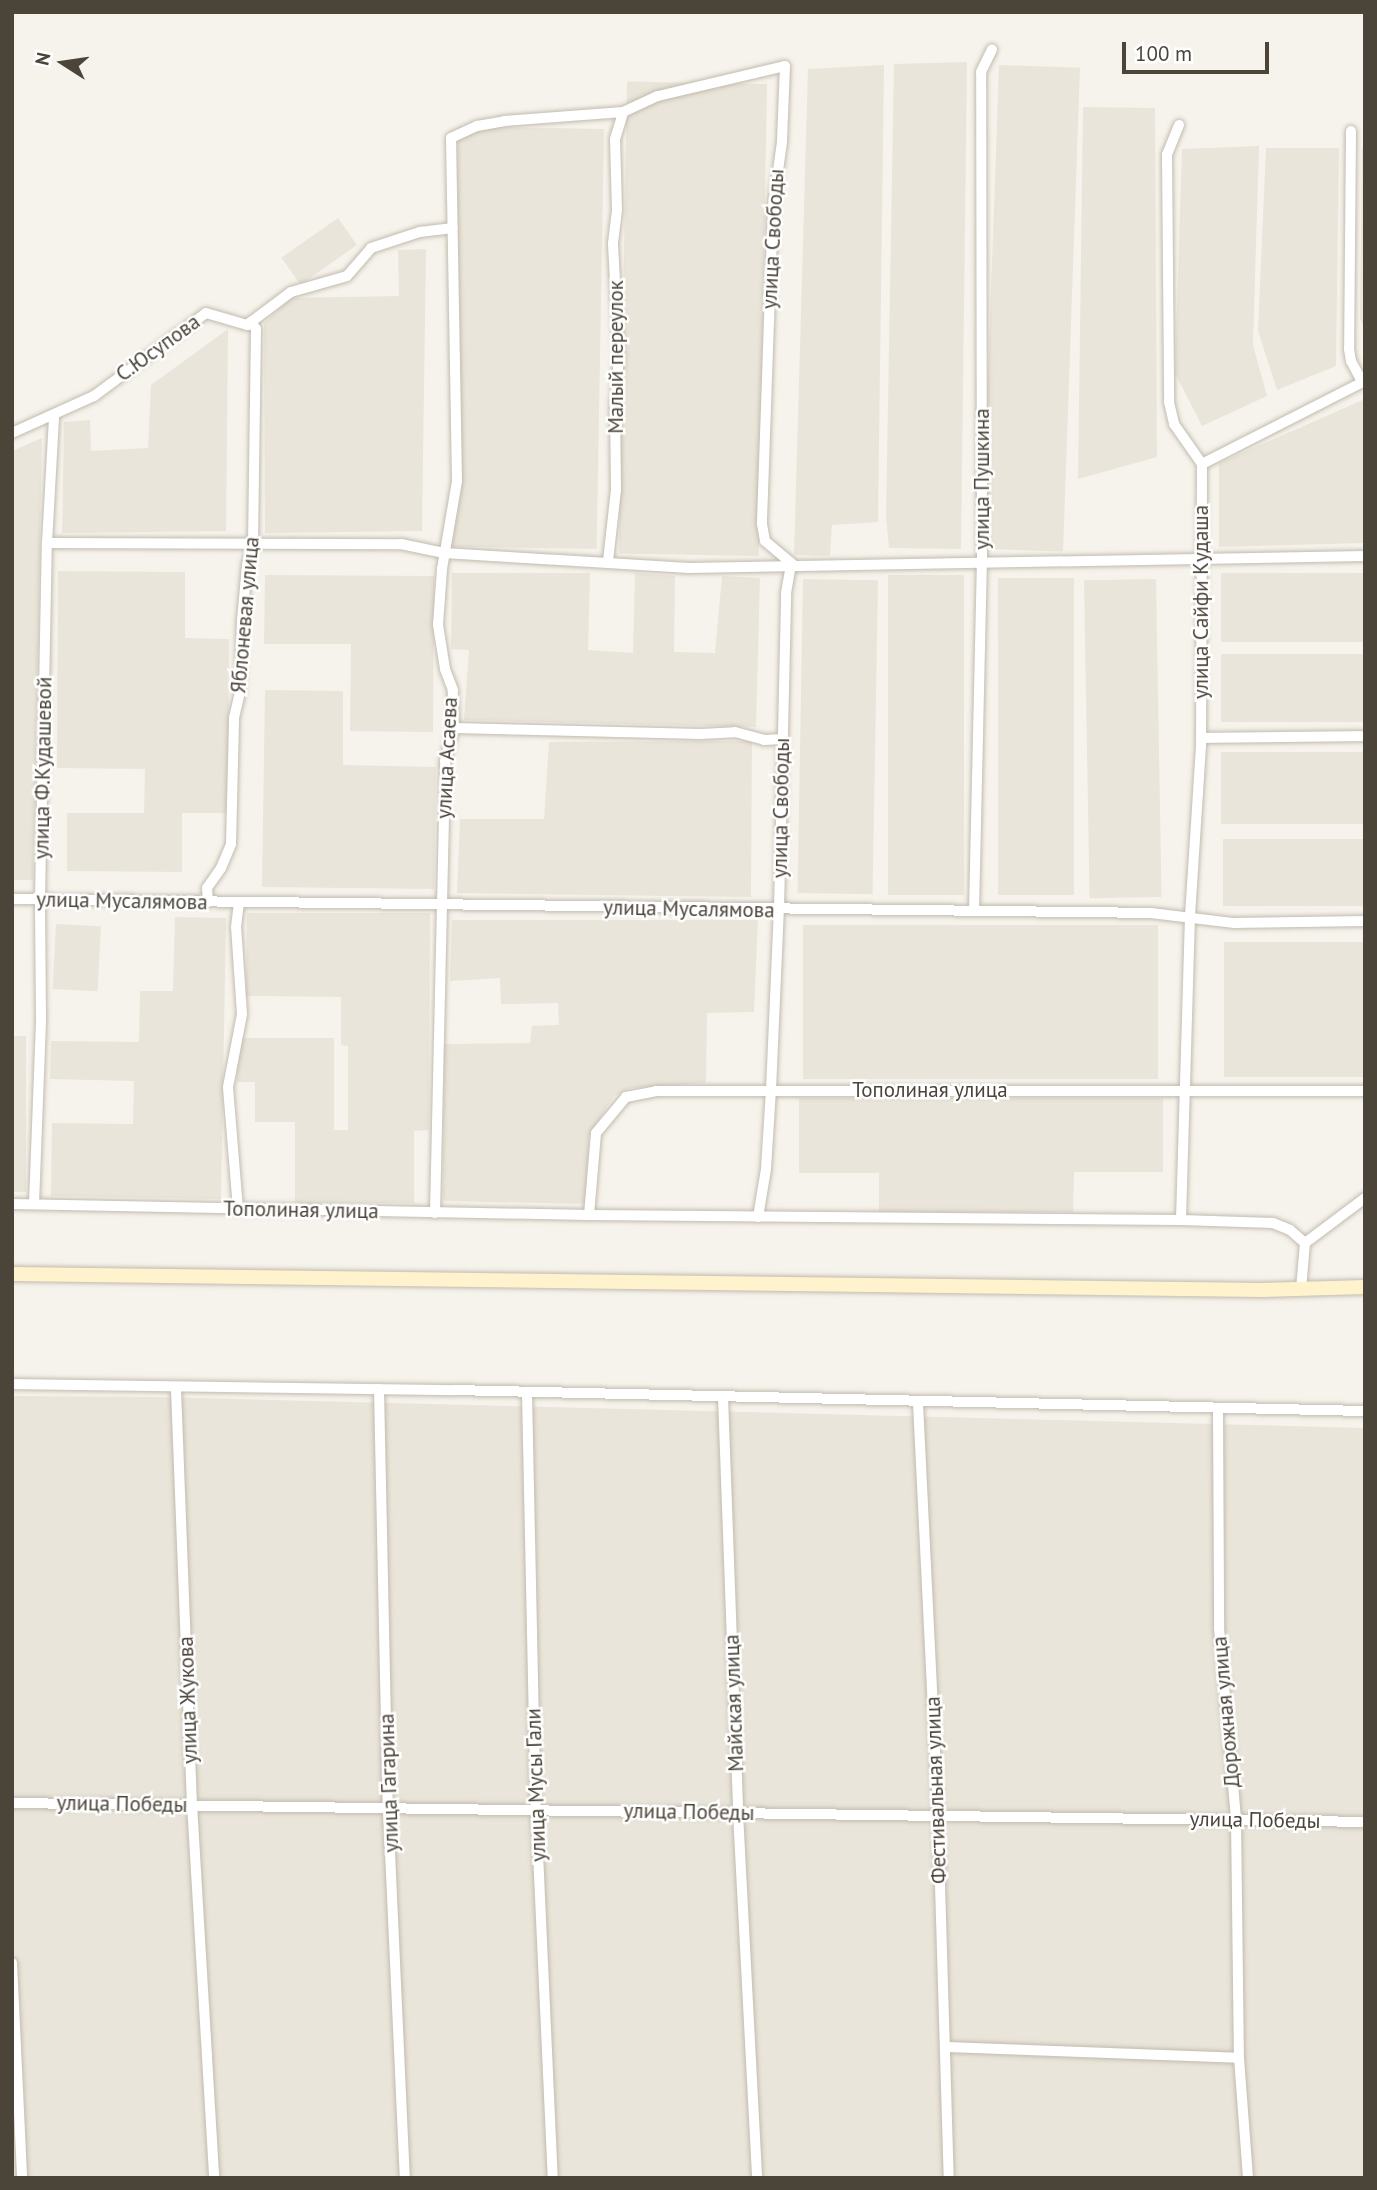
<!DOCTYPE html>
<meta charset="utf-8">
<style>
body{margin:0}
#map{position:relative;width:1377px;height:2190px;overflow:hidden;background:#f6f3ec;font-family:"PT Sans",sans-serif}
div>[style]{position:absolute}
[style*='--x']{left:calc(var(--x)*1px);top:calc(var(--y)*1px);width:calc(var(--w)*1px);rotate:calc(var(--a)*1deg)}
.residential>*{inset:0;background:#eae5da;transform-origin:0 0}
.roads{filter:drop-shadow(0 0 2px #c2bbae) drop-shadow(0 0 2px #c2bbae)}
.minor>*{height:10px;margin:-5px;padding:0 5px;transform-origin:5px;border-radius:5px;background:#fff}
.secondary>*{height:14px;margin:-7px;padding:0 7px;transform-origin:7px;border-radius:7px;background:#fff3cd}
span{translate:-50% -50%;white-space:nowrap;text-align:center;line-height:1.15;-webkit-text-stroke:5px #fff;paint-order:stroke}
.street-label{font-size:21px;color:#4b4439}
.frame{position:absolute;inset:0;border:14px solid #4b4439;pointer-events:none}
.north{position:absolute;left:28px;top:28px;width:70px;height:70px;-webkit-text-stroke:5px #fff;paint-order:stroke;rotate:282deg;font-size:19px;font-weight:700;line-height:28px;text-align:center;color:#4b4439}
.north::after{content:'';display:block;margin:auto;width:24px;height:32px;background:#4b4439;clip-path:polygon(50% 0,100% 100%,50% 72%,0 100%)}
.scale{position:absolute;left:1122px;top:42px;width:147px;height:32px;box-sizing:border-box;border:4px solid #4b4439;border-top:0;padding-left:9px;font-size:21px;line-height:24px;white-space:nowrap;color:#4b4439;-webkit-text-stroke:5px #fff;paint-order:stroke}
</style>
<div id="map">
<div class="residential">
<i style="clip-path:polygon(967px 62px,961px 549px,889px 548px,886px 517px,894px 64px)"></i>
<i style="clip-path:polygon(884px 65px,878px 522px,832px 525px,830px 556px,794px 555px,808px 69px)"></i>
<i style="left:999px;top:65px;width:81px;height:484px;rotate:2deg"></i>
<i style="left:767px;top:84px;width:472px;height:140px;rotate:91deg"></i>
<i style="clip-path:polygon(1083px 107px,1155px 108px,1157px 457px,1078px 479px)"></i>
<i style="left:604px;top:129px;width:420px;height:146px;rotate:91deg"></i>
<i style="clip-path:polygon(1259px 146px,1253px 345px,1267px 396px,1202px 426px,1175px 373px,1182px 149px)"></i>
<i style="clip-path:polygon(1266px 148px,1339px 148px,1336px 366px,1277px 390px,1258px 331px)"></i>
<i style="clip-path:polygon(1362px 148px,1365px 148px,1365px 330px,1360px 318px)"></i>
<i style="left:338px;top:218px;width:33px;height:69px;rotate:55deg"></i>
<i style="clip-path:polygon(426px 249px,422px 531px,265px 533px,264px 323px,291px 298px,399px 296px,398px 250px)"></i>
<i style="clip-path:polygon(228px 329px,226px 531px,62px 533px,64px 422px,90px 420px,91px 451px,148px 448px,151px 385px)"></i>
<i style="clip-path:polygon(1365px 399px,1365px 543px,1219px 547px,1219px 463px)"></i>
<i style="clip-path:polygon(42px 438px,33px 880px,12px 880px,12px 451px)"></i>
<i style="clip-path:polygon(58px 571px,185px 572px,185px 638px,229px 639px,228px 813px,182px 813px,182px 872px,67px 871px,67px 813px,144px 813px,145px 769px,57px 768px)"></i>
<i style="clip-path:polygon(452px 573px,590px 573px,588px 650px,633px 653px,635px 573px,675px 576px,674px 652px,715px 653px,722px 576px,760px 578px,756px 727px,464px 720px,469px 650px,451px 649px)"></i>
<i style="left:1365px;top:573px;width:69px;height:144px;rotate:90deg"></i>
<i style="clip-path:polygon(265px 575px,434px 576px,433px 732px,350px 731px,351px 644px,264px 644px)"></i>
<i style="left:964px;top:575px;width:320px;height:76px;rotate:90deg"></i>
<i style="left:1074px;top:578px;width:317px;height:76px;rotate:90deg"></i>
<i style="left:803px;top:579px;width:75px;height:314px;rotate:1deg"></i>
<i style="left:1156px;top:579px;width:318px;height:72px;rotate:89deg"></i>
<i style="left:1221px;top:654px;width:144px;height:68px"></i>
<i style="clip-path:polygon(265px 690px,343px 691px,343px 765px,436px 767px,434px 889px,262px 887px)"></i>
<i style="clip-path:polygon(752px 741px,751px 897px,457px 893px,460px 819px,544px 819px,549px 742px)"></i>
<i style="left:1365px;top:752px;width:72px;height:144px;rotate:90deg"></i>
<i style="left:1223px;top:839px;width:142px;height:67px"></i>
<i style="clip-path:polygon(247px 913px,430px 913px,429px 1130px,414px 1131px,414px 1203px,295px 1203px,295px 1122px,255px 1122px,255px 1082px,237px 1082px,237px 1038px,334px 1038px,334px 1130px,348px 1130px,348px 1046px,341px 1045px,341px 997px,246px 996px)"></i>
<i style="clip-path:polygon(175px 917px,226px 918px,221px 1199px,51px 1196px,52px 1123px,133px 1124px,134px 1081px,50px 1079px,51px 1041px,139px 1042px,140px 991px,173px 991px)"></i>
<i style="clip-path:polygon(452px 920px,758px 920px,754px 1012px,707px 1013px,706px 1083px,630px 1088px,614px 1096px,589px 1135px,586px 1204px,443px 1201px,444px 1044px,530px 1043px,532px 1026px,559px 1025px,558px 1003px,501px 1004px,500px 978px,450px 981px)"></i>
<i style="left:56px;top:924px;width:45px;height:65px;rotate:3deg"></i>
<i style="left:1158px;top:925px;width:154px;height:355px;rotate:90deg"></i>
<i style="left:1365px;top:942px;width:135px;height:141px;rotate:90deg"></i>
<i style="left:12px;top:1036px;width:14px;height:156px"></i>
<i style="clip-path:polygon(1163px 1098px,1163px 1172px,1074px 1172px,1073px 1212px,879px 1212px,879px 1173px,799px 1173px,799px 1098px)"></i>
<i style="clip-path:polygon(12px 1396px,157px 1397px,1365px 1428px,1365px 2178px,12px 2178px)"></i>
</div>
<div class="roads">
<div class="minor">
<i style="--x:1179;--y:125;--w:31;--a:112"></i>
<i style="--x:1167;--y:154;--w:248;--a:89.5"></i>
<i style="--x:1169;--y:402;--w:23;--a:77"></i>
<i style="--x:1174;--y:424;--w:49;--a:55"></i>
<i style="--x:1202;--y:464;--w:282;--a:90.2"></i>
<i style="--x:1201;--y:746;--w:170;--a:93.7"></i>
<i style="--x:1190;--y:916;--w:304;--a:91.7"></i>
<i style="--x:1181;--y:1220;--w:92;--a:1.9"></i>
<i style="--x:1273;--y:1223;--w:18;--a:22"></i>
<i style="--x:1290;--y:1230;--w:20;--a:41"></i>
<i style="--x:1351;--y:131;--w:218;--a:90.5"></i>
<i style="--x:1349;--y:349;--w:12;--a:81"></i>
<i style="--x:1351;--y:361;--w:24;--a:62"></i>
<i style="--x:12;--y:433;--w:90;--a:-24.3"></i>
<i style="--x:94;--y:396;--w:139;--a:-36.5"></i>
<i style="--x:206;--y:313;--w:43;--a:16.3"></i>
<i style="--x:247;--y:325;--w:55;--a:-36.9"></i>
<i style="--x:291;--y:292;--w:58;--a:-15.9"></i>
<i style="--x:347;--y:276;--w:37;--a:-49"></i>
<i style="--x:371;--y:248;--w:52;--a:-18.1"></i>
<i style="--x:420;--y:232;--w:33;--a:-7"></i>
<i style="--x:1202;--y:464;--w:183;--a:-27"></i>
<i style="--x:47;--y:543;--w:354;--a:0.2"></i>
<i style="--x:401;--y:544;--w:44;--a:11.8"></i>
<i style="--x:444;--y:553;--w:245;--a:3.5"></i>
<i style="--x:689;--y:568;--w:676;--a:-1.02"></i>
<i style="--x:608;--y:561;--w:71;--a:-83.6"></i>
<i style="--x:616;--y:490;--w:83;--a:-90.7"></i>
<i style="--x:615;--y:407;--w:52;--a:-85.6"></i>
<i style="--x:619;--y:355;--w:112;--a:-93.1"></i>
<i style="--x:613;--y:243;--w:33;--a:-83"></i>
<i style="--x:617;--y:210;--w:71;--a:-91.6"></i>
<i style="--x:615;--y:139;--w:28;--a:-73"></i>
<i style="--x:454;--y:728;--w:247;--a:1.4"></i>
<i style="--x:701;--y:734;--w:34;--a:-3"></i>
<i style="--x:735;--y:732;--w:30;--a:15"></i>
<i style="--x:764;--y:740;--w:19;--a:-3"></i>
<i style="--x:1201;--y:738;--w:164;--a:-0.7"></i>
<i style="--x:12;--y:899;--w:1139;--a:0.7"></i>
<i style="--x:1151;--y:913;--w:84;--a:6.9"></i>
<i style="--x:1234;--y:923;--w:131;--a:-0.9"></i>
<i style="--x:208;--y:902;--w:14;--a:-94"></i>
<i style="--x:207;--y:888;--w:24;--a:-55"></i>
<i style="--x:221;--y:868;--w:26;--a:-67"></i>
<i style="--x:231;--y:844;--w:126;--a:-88.6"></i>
<i style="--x:234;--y:718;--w:28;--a:-77"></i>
<i style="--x:240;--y:691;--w:70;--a:-88.4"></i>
<i style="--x:242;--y:621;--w:56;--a:-84.9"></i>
<i style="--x:247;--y:565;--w:22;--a:-74"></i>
<i style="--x:253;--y:544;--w:215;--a:-89.2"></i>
<i style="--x:256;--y:329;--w:9;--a:-126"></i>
<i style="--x:974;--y:911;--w:348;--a:-88.7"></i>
<i style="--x:982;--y:563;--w:491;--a:-90.1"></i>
<i style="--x:981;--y:72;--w:25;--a:-64"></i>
<i style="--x:12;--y:1204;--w:577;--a:1.09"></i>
<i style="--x:589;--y:1215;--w:592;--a:0.48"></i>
<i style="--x:34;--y:1204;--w:186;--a:-87.8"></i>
<i style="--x:41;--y:1018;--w:119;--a:-90.5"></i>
<i style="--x:40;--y:899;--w:356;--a:-88.9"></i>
<i style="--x:47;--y:543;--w:127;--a:-86.8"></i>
<i style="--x:238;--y:1209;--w:122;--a:-94.7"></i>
<i style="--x:228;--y:1087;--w:74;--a:-79.1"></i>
<i style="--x:242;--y:1014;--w:87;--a:-93.9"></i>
<i style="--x:236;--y:927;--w:24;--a:-83"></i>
<i style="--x:435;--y:1213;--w:452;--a:-88.7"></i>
<i style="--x:445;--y:761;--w:34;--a:-75"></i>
<i style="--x:454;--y:728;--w:38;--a:-92"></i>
<i style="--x:453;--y:690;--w:22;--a:-111"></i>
<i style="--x:445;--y:669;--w:45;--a:-99"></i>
<i style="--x:438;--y:625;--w:56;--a:-85.9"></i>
<i style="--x:442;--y:569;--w:89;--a:-80.3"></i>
<i style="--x:457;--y:481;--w:343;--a:-91"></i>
<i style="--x:451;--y:138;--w:29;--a:-25"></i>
<i style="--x:477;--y:126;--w:27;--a:-10"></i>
<i style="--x:504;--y:121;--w:119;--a:-4.3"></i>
<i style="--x:623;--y:112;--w:38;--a:-25"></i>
<i style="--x:658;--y:96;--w:130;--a:-13.3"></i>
<i style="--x:785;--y:66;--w:76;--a:92.3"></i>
<i style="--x:782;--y:142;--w:65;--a:98"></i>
<i style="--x:773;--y:206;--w:318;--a:92"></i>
<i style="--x:762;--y:524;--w:17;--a:80"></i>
<i style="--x:765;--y:541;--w:39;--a:40"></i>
<i style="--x:589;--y:1215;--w:82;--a:-85.1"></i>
<i style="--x:596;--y:1133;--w:47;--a:-50.2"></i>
<i style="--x:626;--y:1097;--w:31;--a:-11"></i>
<i style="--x:656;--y:1091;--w:709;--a:0"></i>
<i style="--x:758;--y:1217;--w:49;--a:-80.5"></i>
<i style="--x:766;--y:1169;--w:79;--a:-86.4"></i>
<i style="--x:771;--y:1090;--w:181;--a:-87.5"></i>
<i style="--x:779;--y:909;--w:316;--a:-88.7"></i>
<i style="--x:786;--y:593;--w:27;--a:-80"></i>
<i style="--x:1301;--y:1289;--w:46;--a:-85"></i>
<i style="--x:1305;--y:1243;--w:75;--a:-36.9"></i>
<i style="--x:12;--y:1384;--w:441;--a:0.8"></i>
<i style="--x:453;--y:1390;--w:912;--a:1.32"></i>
<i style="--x:176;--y:1389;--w:415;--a:87.8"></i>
<i style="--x:192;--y:1804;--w:375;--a:86.6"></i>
<i style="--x:379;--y:1389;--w:419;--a:88.8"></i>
<i style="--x:388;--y:1808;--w:370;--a:87.4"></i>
<i style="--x:527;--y:1393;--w:416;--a:88.8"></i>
<i style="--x:536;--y:1809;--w:369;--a:87.4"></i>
<i style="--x:723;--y:1397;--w:416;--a:87.9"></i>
<i style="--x:738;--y:1813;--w:365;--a:87"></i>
<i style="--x:918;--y:1403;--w:414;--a:87.2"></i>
<i style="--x:938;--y:1817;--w:361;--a:88.3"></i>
<i style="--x:1218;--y:1409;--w:219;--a:89.7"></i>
<i style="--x:1219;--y:1628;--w:192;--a:84.9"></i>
<i style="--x:1236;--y:1819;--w:239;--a:89.3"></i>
<i style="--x:1239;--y:2058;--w:120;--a:85.7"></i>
<i style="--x:12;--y:1803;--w:1353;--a:0.8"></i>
<i style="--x:12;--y:1963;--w:215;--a:87.3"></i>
<i style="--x:945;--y:2047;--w:294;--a:2.1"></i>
</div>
<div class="secondary">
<i style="--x:12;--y:1274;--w:1250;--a:0.73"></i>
<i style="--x:1262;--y:1290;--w:103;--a:-1.7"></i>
</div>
</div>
<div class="street-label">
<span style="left:773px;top:239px;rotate:-87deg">улица Свободы</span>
<span style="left:158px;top:348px;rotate:-36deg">С.Юсупова</span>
<span style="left:616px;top:357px;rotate:-90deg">Малый переулок</span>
<span style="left:982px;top:479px;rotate:-90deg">улица Пушкина</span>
<span style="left:1201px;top:602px;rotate:-90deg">улица Сайфи Кудаша</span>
<span style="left:245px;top:615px;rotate:-85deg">Яблоневая улица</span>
<span style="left:447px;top:758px;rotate:-87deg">улица Асаева</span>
<span style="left:43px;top:768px;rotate:-89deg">улица Ф.Кудашевой</span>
<span style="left:781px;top:808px;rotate:-89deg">улица Свободы</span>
<span style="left:122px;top:901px;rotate:1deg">улица Мусалямова</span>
<span style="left:689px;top:909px;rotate:1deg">улица Мусалямова</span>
<span style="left:930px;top:1090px">Тополиная улица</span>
<span style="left:301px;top:1210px;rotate:1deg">Тополиная улица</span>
<span style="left:188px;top:1700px;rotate:-92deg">улица Жукова</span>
<span style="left:734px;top:1703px;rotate:-92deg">Майская улица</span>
<span style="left:1226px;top:1712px;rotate:-95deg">Дорожная улица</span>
<span style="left:389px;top:1783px;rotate:-92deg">улица Гагарина</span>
<span style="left:536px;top:1785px;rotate:-92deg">улица Мусы Гали</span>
<span style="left:936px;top:1790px;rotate:-92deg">Фестивальная улица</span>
<span style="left:122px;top:1804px;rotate:1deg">улица Победы</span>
<span style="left:689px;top:1812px;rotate:1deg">улица Победы</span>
<span style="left:1255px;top:1820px;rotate:1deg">улица Победы</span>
</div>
<div class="frame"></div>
<div class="north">N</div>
<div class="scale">100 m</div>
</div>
